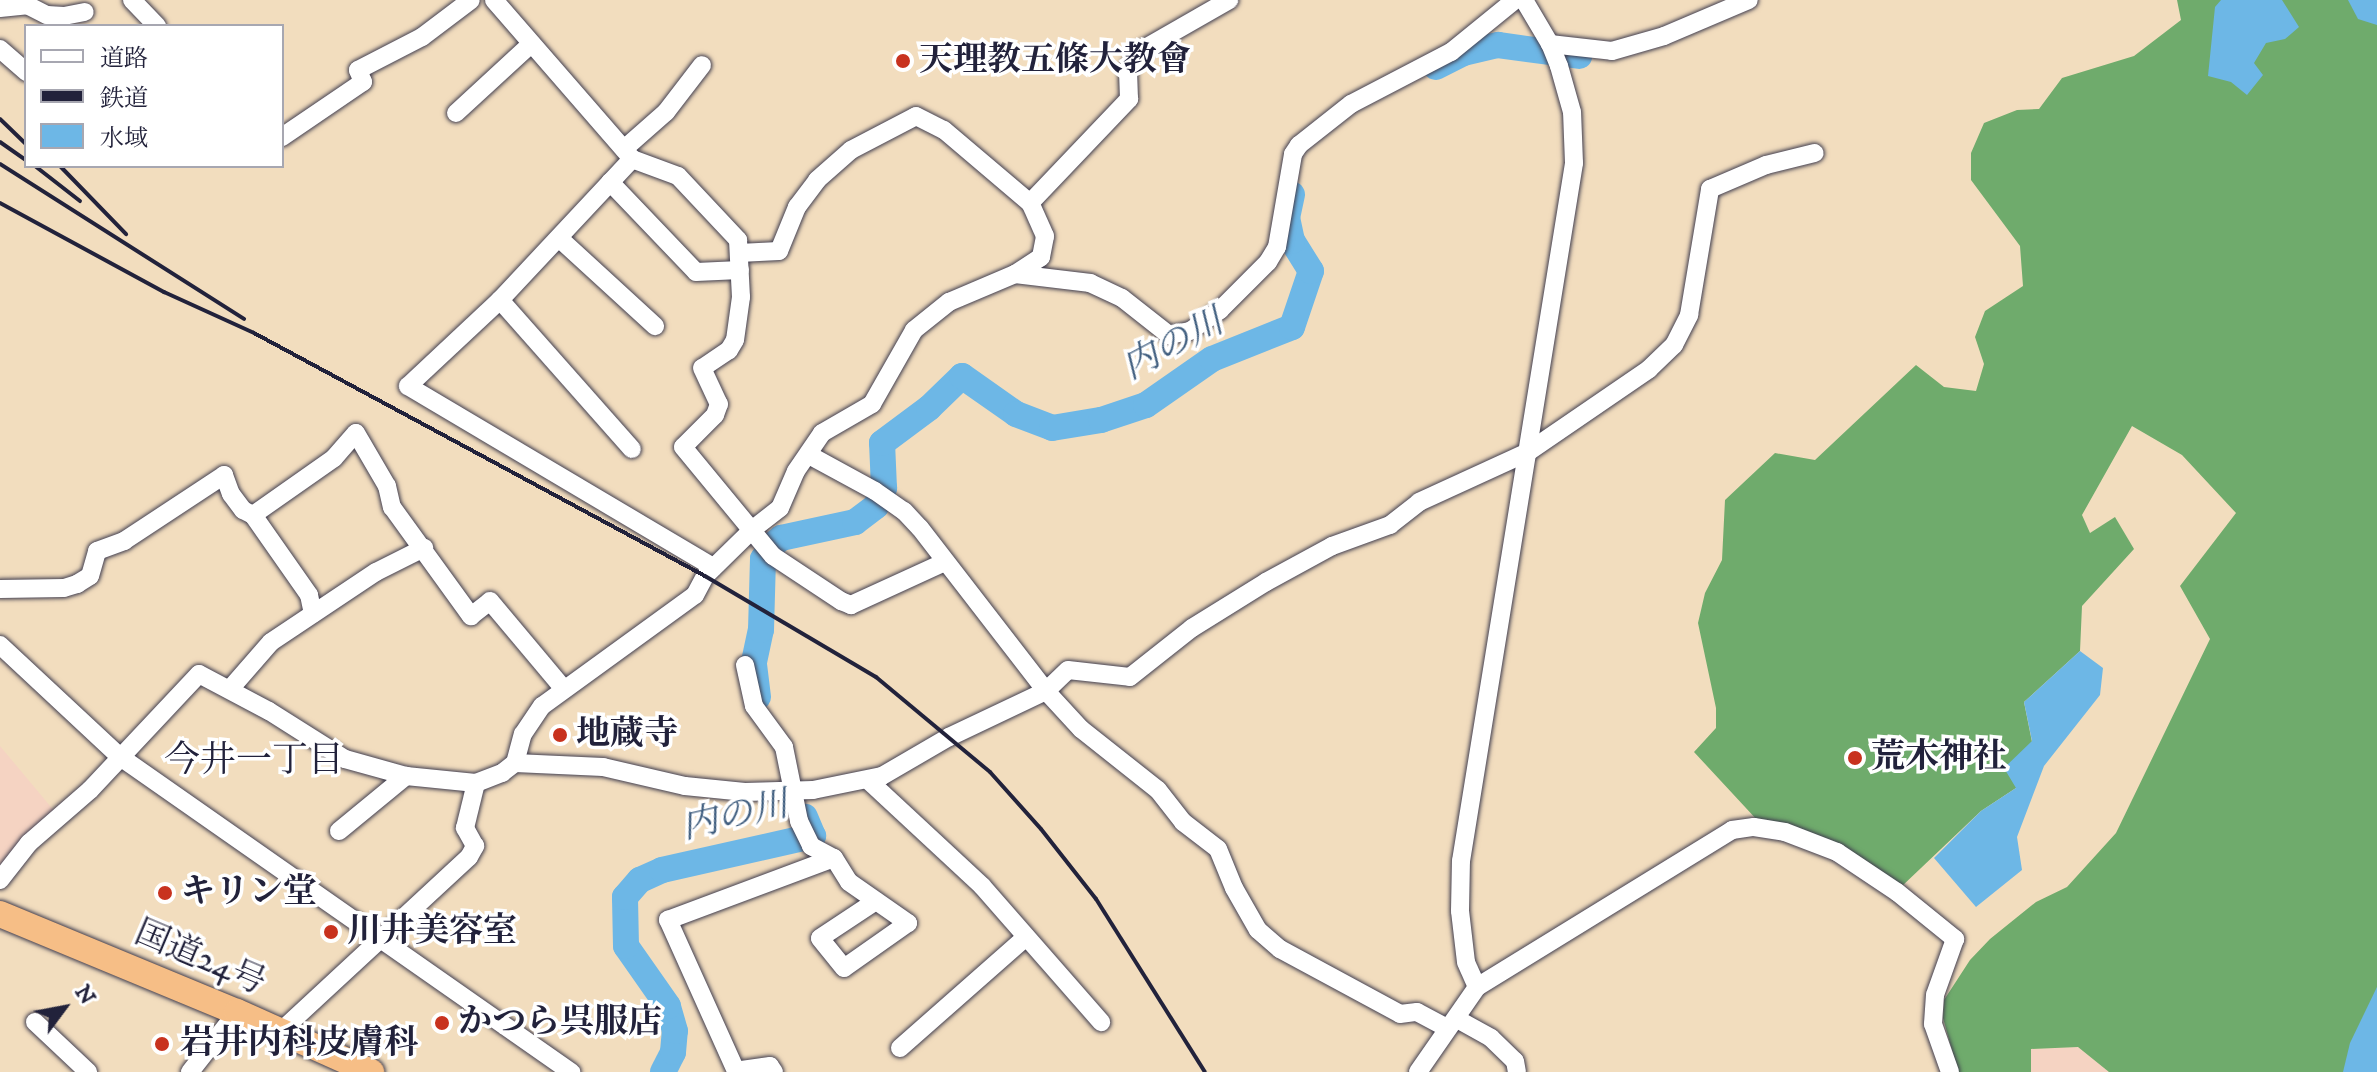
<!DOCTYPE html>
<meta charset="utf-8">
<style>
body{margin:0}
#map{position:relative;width:2377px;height:1072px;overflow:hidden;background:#f2ddbe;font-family:"IM FELL DW Pica","Noto Serif JP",serif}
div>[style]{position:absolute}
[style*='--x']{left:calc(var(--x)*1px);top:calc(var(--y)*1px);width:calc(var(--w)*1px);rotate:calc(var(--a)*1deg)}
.built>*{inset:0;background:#f5d3c2}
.forest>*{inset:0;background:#6fab6c}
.water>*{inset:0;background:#6db7e6}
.river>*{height:26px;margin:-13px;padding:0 13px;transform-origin:13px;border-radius:13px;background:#6db7e6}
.roads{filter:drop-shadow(0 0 2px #413e4f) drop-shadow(0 0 2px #413e4f)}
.minor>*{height:18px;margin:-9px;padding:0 9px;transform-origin:9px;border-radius:9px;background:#fff}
.highway>*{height:26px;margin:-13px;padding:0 13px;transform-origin:13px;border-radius:13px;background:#f6be86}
.rail>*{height:4px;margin:-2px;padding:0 2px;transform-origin:2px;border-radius:2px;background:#22223b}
.dots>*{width:22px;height:22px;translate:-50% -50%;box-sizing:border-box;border:4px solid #fff;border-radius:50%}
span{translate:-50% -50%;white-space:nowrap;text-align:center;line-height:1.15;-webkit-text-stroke:7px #fff;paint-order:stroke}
.poi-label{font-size:34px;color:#22223b;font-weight:700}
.left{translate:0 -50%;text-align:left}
.street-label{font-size:34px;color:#22223b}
.water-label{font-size:36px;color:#405e7f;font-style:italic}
.neighbourhood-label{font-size:36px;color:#22223b}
.legend{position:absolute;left:24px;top:24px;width:260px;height:144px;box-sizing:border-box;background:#fff;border:2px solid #a7a7b1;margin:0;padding:10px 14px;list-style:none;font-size:24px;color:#22223b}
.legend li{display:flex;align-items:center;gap:16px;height:40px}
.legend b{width:40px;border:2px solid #a7a7b1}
.north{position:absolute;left:24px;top:968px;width:80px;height:80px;-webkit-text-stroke:6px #fff;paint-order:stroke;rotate:58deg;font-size:22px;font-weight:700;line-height:32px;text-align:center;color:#22223b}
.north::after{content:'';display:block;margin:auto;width:28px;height:36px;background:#22223b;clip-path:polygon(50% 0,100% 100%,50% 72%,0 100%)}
</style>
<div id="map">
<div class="built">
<i style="clip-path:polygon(0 746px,56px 813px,0 868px)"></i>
<i style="clip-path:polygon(2078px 1047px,2109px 1072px,2031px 1072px,2030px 1049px)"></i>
</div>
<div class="forest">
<i style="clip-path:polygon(2177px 0,2377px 0,2377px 1072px,2109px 1072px,2078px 1047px,2031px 1049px,2031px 1072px,1958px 1072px,1943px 1018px,1944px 1000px,1970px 960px,1990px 939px,2036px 902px,2067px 887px,2116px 833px,2210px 639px,2180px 586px,2236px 513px,2182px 455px,2132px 426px,2082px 515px,2090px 533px,2115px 517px,2134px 549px,2082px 606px,2080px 651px,2024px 702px,2032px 742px,2016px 788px,1981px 811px,1901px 887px,1758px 821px,1694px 752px,1716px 728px,1716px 708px,1698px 623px,1705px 593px,1722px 560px,1725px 500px,1775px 453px,1815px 460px,1916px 365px,1944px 387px,1976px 391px,1984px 364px,1975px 337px,1985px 311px,2023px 286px,2020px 246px,1971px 180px,1971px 153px,1984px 123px,2017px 110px,2039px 109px,2062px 78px,2134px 56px,2181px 20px)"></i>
</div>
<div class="water">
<i style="clip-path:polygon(2221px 0,2282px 0,2299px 27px,2285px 39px,2266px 43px,2254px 63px,2263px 75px,2247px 95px,2231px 82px,2208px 76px,2215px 7px)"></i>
<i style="clip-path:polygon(2348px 0,2377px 0,2377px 25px,2358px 19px)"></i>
<i style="clip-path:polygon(2080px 651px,2103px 668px,2100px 695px,2044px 766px,2017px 837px,2022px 870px,1976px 907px,1934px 858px,1981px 811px,2016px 788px,2004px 768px,2032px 741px,2024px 702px)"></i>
<i style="clip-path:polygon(2377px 987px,2377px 1072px,2343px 1072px,2350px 1043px)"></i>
</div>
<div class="river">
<i style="--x:1436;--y:67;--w:30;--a:-27"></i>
<i style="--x:1463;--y:53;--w:36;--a:-13"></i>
<i style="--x:1498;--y:45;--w:82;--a:7.7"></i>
<i style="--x:758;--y:697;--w:35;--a:-97"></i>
<i style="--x:754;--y:662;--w:33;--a:-78"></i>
<i style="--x:761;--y:630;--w:71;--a:-88.4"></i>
<i style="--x:763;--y:559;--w:20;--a:-53"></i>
<i style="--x:775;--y:543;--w:8;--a:-40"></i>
<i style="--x:781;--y:538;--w:76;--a:-12.2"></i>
<i style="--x:855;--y:522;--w:26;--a:-37"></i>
<i style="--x:876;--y:506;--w:20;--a:-66"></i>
<i style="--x:884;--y:488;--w:45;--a:-92.5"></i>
<i style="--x:882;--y:443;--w:59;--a:-36.7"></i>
<i style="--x:929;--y:408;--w:46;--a:-44.1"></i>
<i style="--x:962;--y:376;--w:66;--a:35.1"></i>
<i style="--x:1016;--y:414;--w:39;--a:21"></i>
<i style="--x:1052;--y:428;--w:50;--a:-9.3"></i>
<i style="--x:1101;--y:420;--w:47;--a:-18.4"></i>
<i style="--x:1146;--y:405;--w:80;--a:-34.9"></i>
<i style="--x:1212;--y:359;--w:86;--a:-21.8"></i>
<i style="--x:1292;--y:327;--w:59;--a:-71.3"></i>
<i style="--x:1311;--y:271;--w:36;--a:-122"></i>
<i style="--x:1292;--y:241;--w:24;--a:-102"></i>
<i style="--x:1287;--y:218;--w:24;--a:-78"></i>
<i style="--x:663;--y:1072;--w:22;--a:-63"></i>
<i style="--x:673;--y:1052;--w:21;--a:-85"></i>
<i style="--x:675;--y:1031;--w:26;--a:-106"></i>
<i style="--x:668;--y:1006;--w:73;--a:-125"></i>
<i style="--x:626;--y:946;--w:49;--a:-91.2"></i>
<i style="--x:625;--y:897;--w:23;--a:-49"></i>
<i style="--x:640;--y:880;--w:24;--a:-24"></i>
<i style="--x:662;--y:870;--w:155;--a:-12.7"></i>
<i style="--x:813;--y:836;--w:21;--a:-113"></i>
</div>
<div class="roads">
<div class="minor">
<i style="--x:132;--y:0;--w:36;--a:46"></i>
<i style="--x:494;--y:0;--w:211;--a:49"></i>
<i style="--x:632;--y:159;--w:49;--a:20.3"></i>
<i style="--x:678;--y:176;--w:88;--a:46.8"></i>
<i style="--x:738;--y:240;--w:57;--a:87"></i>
<i style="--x:741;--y:297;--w:43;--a:97.9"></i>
<i style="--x:735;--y:340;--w:12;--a:121"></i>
<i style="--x:729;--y:350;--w:32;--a:146"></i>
<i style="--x:702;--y:368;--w:40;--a:65"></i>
<i style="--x:719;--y:404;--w:12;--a:110"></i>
<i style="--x:715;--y:415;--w:45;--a:135"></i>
<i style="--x:683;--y:447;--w:141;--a:50.5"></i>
<i style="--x:773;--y:556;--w:82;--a:33.5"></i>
<i style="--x:841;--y:601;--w:11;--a:22"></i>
<i style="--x:851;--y:605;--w:103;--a:-24.6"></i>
<i style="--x:0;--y:8;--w:27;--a:-6"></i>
<i style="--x:27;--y:5;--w:22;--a:27"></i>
<i style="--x:47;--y:15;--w:17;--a:3"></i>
<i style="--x:64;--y:16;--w:21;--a:-11"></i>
<i style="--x:1550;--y:44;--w:62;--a:6.4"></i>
<i style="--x:1612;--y:51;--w:54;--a:-16.1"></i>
<i style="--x:1664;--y:36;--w:92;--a:-23"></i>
<i style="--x:0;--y:49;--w:35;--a:41"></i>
<i style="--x:456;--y:113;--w:102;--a:-42.6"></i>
<i style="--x:282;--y:137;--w:98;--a:-34.2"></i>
<i style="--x:363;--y:82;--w:13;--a:-113"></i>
<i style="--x:358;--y:70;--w:72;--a:-27.3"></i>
<i style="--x:422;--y:37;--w:61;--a:-37.1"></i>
<i style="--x:624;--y:149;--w:56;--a:-41.4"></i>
<i style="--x:666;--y:112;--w:59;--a:-52.5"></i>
<i style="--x:632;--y:159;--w:193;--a:133.1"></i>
<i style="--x:500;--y:300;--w:126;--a:136.9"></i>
<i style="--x:408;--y:386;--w:355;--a:30.7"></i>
<i style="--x:610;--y:182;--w:124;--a:46.3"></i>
<i style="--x:696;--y:272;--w:44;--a:-2.6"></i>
<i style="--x:560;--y:239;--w:129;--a:42.5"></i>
<i style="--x:739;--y:253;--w:40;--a:-2.9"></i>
<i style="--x:779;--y:251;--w:48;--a:-67.8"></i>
<i style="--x:797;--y:207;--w:34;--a:-53"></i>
<i style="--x:817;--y:180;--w:45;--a:-41.4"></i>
<i style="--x:851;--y:150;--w:73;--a:-27.6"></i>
<i style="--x:916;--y:116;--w:31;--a:27"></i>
<i style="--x:944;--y:130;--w:113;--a:40.3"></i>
<i style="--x:1015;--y:274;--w:76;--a:6.8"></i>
<i style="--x:1090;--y:283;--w:35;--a:25"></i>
<i style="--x:1122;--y:298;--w:60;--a:38.2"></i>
<i style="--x:1169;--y:335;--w:21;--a:-11"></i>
<i style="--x:1190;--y:331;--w:37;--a:-35"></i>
<i style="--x:1220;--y:310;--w:68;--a:-45"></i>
<i style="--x:1268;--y:262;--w:17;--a:-59"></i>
<i style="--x:1277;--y:247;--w:94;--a:-80.2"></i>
<i style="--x:1293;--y:154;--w:11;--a:-56"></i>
<i style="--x:1299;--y:145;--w:66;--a:-38.3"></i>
<i style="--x:1351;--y:104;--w:113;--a:-27.5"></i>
<i style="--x:1451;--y:52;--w:82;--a:-39.1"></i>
<i style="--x:500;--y:300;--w:199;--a:48.5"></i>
<i style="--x:809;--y:455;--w:75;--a:28.6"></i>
<i style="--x:875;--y:491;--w:35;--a:35"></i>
<i style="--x:904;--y:511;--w:23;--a:47"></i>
<i style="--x:920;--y:528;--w:206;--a:52.3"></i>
<i style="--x:1046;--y:691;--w:52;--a:47.4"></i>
<i style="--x:1081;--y:729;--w:98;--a:38.4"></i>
<i style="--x:1158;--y:790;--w:41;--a:52"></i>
<i style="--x:1183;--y:822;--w:44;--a:37.6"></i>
<i style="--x:1218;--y:849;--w:42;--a:67.7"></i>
<i style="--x:1234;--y:888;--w:48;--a:60.3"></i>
<i style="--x:1258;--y:930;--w:29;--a:41"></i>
<i style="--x:1280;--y:949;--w:136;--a:28.4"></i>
<i style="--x:1400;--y:1014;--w:17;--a:-7"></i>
<i style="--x:1417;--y:1012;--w:34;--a:28"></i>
<i style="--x:253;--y:515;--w:99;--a:-35.1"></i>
<i style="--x:334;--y:458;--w:33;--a:-49"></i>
<i style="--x:356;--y:433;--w:61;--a:59.7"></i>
<i style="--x:387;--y:486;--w:22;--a:77"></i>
<i style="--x:392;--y:507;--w:135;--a:54.1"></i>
<i style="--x:471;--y:616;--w:24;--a:-38"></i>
<i style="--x:490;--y:601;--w:114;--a:50"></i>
<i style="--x:0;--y:589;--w:64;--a:-0.9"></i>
<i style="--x:64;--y:588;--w:14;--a:-17"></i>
<i style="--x:77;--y:584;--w:15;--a:-32"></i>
<i style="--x:90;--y:576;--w:26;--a:-74"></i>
<i style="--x:97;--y:551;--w:29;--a:-20"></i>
<i style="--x:124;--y:541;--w:120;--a:-33.4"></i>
<i style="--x:224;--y:475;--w:20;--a:70"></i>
<i style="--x:231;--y:494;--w:20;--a:53"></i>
<i style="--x:243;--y:510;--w:11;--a:27"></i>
<i style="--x:253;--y:515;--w:98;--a:55"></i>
<i style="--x:309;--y:595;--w:19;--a:78"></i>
<i style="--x:0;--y:645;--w:163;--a:43"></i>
<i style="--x:119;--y:756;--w:552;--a:34.96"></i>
<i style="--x:745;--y:665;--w:42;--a:77.6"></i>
<i style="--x:754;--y:706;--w:51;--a:53.8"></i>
<i style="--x:784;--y:747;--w:76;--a:78.5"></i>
<i style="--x:799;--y:821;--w:28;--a:64"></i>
<i style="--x:811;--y:846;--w:26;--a:28"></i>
<i style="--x:834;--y:858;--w:28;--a:58"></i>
<i style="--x:849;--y:882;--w:72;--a:34.8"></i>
<i style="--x:908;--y:923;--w:78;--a:144.9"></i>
<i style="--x:844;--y:968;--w:38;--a:-129"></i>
<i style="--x:820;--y:938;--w:67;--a:-33.5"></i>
<i style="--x:230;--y:689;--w:62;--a:-48.9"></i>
<i style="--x:271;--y:642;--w:126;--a:-33.7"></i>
<i style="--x:376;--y:572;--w:54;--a:-26.6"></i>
<i style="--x:515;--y:763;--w:88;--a:2.6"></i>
<i style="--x:603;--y:767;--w:84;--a:13"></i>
<i style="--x:685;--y:786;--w:60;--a:5.7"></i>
<i style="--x:745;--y:792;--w:68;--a:-1.7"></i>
<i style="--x:813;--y:790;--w:70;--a:-11.5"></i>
<i style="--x:882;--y:776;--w:78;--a:-30.2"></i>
<i style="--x:949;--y:737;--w:107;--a:-25.4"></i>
<i style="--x:1046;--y:691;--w:30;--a:-44"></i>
<i style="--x:1068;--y:670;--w:62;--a:6.4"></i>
<i style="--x:1130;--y:677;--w:79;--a:-38.3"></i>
<i style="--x:1192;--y:628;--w:87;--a:-31.9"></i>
<i style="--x:1266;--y:582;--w:75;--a:-28.6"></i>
<i style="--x:1332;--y:546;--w:62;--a:-19.9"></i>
<i style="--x:1390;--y:525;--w:37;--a:-38"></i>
<i style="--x:1419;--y:502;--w:120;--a:-24.6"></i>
<i style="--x:1528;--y:452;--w:147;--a:-34.4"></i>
<i style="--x:1649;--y:369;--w:35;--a:-44"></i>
<i style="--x:1674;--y:345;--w:34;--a:-63"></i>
<i style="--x:1689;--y:315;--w:128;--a:-80.5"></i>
<i style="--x:1710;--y:189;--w:61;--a:-23.2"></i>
<i style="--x:1766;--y:165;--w:50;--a:-13.8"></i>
<i style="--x:869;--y:781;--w:154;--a:42.9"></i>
<i style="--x:982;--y:886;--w:181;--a:48.8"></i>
<i style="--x:339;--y:831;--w:87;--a:-39.4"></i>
<i style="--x:0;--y:880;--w:47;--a:-51.9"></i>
<i style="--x:29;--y:843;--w:81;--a:-41"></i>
<i style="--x:90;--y:790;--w:159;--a:-46.8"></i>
<i style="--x:199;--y:674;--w:79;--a:27.9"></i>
<i style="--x:269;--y:711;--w:90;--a:32.3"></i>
<i style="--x:345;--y:759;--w:63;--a:15.6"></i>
<i style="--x:406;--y:776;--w:70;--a:5.7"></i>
<i style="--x:476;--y:783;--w:28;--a:-21"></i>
<i style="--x:502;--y:773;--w:16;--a:-38"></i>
<i style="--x:515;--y:763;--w:30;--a:-75"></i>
<i style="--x:523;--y:734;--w:34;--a:-56"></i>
<i style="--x:542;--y:706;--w:189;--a:-36"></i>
<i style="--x:695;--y:595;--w:21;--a:-62"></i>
<i style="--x:705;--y:576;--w:67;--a:-44.4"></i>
<i style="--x:753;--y:529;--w:34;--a:-38"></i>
<i style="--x:780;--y:508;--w:40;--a:-66.6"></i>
<i style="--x:796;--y:471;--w:46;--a:-55.6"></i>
<i style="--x:822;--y:433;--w:58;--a:-30.1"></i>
<i style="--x:872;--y:404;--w:85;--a:-60.4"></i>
<i style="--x:914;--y:330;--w:45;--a:-38.7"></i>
<i style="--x:949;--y:302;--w:72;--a:-23"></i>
<i style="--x:1015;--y:274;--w:31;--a:-33"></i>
<i style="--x:1041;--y:257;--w:21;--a:-79"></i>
<i style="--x:1045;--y:236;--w:36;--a:-114"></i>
<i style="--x:1030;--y:203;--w:144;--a:-46.4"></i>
<i style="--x:1129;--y:99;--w:29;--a:-92"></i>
<i style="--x:1128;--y:70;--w:22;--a:-58"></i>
<i style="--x:1140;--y:51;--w:103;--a:-29.8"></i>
<i style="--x:1477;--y:987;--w:27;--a:-114"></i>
<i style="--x:1466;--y:962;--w:51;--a:-96.7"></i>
<i style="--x:1460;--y:911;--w:50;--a:-88.9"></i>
<i style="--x:1461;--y:861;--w:707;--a:-80.8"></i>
<i style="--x:1574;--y:163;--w:51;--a:-92.2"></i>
<i style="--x:1572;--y:112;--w:48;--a:-105.8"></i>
<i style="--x:1559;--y:66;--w:24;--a:-112"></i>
<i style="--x:1550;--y:44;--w:51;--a:-120.6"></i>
<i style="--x:1457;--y:1019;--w:39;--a:29"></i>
<i style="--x:1491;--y:1038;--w:33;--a:44"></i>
<i style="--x:1515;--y:1061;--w:11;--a:80"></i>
<i style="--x:35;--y:1022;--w:73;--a:43.3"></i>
<i style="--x:281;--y:1031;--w:256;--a:-42.8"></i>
<i style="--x:469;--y:857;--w:13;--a:-61"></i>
<i style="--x:475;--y:846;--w:21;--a:-119"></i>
<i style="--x:465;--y:828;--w:46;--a:-76.3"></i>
<i style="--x:900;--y:1048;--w:168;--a:-41.4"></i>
<i style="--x:190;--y:1072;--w:76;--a:-51.9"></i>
<i style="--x:774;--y:1072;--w:7;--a:-124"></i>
<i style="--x:770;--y:1066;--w:34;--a:172"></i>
<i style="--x:736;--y:1071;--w:166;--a:-114.2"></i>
<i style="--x:668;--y:920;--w:177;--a:-20.5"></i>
<i style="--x:1418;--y:1072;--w:103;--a:-55.2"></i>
<i style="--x:1477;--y:987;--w:299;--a:-31.6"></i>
<i style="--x:1732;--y:830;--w:22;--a:-8"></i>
<i style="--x:1754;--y:827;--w:31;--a:9"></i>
<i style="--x:1785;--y:832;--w:56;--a:21"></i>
<i style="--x:1837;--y:852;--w:72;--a:33.7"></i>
<i style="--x:1897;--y:892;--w:75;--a:39"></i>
<i style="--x:1955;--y:939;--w:59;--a:109.7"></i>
<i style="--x:1935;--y:995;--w:29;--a:94"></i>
<i style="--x:1933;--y:1024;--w:51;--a:70.5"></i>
</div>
<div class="highway">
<i style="--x:0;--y:914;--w:256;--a:22.5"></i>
<i style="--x:237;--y:1012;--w:147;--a:24.1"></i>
</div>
</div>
<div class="rail">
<i style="--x:0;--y:119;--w:36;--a:44"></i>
<i style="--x:0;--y:142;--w:32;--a:35"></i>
<i style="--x:0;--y:164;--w:289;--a:32.4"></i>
<i style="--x:35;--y:166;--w:57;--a:37.9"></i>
<i style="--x:60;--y:166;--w:95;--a:45.9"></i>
<i style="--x:0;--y:203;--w:187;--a:28.5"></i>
<i style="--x:164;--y:292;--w:99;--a:24.5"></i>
<i style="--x:254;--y:333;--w:512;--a:28.32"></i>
<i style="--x:705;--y:576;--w:199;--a:30.6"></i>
<i style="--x:876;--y:677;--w:148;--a:39.8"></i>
<i style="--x:990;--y:772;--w:76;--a:48.2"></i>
<i style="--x:1041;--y:829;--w:89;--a:51.8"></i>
<i style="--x:1096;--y:899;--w:204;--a:57.8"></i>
</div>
<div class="dots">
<i style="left:903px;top:61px;background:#c8321e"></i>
<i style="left:560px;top:735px;background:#c8321e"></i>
<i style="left:1855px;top:758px;background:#c8321e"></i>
<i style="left:165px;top:893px;background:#c8321e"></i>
<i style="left:331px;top:932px;background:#c8321e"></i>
<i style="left:442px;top:1023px;background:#c8321e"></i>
<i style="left:162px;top:1044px;background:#c8321e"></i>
</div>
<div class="poi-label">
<span class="left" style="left:919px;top:61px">天理教五條大教會</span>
<span class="left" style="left:576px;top:735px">地蔵寺</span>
<span class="left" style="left:1871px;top:758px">荒木神社</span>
<span class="left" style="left:181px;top:893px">キリン堂</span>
<span class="left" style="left:347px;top:932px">川井美容室</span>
<span class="left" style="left:458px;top:1023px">かつら呉服店</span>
<span class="left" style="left:180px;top:1044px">岩井内科皮膚科</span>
</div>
<div class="street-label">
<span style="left:200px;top:958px;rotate:23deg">国道24号</span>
</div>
<div class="water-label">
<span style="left:1173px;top:345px;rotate:-28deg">内の川</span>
<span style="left:735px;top:816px;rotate:-13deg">内の川</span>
</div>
<div class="neighbourhood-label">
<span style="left:254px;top:761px">今井一丁目</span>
</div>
<ul class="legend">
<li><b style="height:10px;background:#fff"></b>道路</li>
<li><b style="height:10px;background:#22223b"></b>鉄道</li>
<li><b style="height:22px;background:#6db7e6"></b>水域</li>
</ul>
<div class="north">N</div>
</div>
